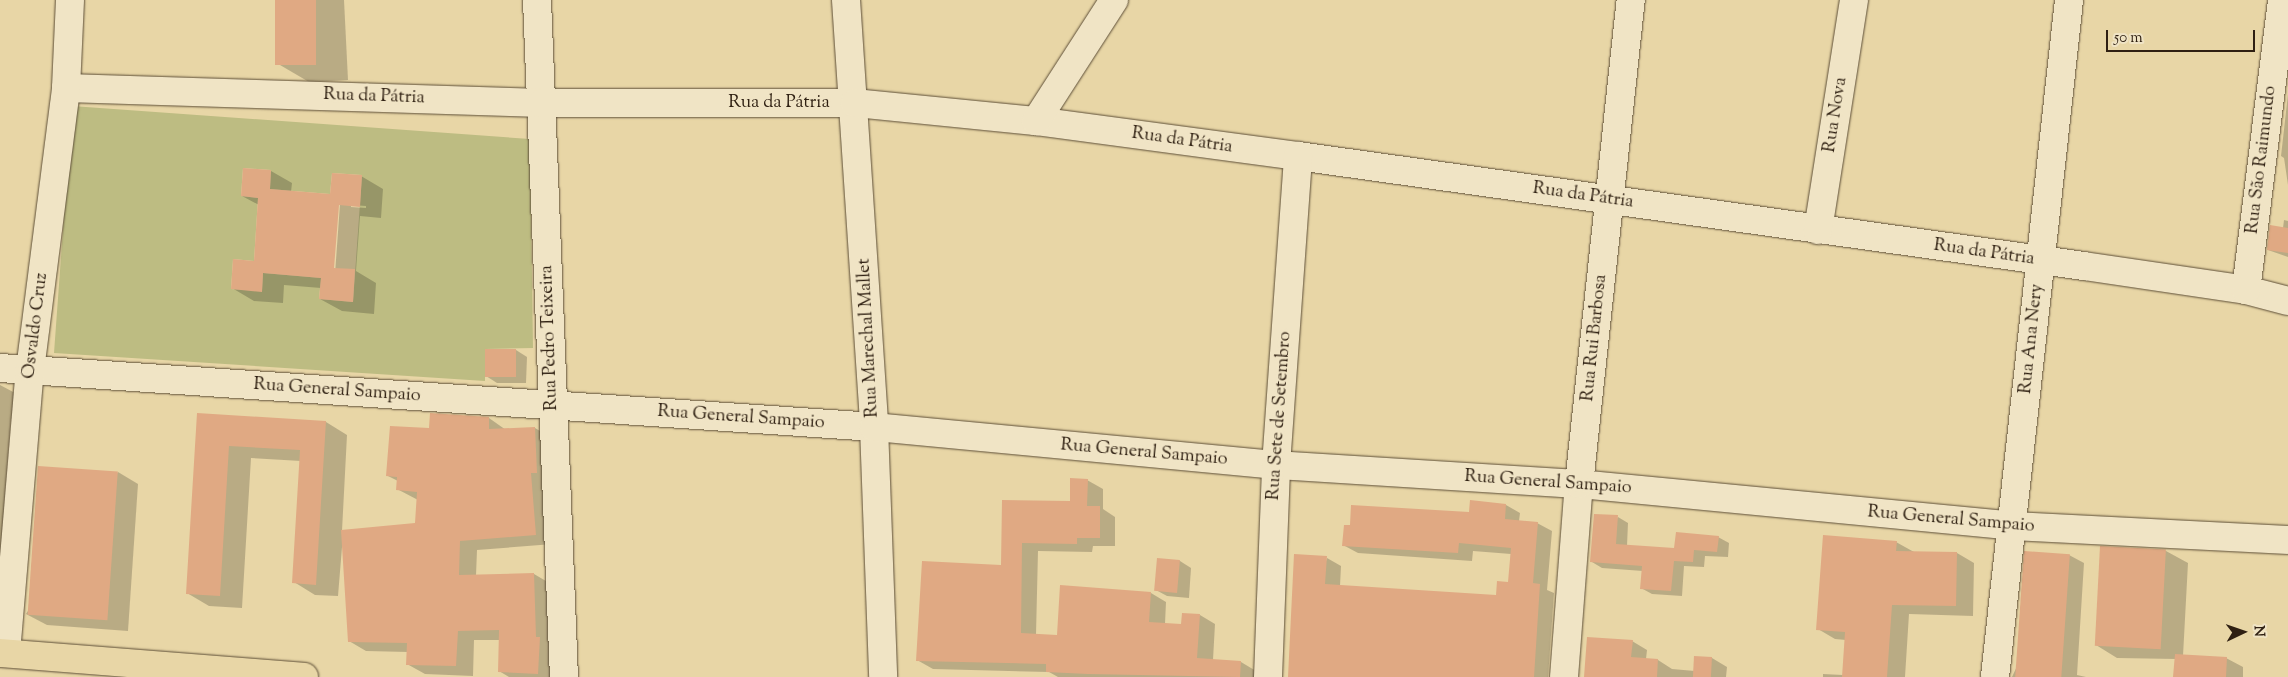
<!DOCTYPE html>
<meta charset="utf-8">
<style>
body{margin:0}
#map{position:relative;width:2288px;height:677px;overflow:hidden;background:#e8d6a6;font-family:"Sorts Mill Goudy",serif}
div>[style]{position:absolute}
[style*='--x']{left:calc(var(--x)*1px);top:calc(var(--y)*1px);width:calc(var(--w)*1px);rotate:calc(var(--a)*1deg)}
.green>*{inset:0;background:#bdbc82}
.shadow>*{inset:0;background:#0003}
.building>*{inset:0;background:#e0a983;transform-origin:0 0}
.roads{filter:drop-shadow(0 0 1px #5d4e37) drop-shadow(0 0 1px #5d4e37)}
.minor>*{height:28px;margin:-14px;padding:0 14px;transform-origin:14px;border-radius:14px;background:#f0e4c5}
.major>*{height:28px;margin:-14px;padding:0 14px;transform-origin:14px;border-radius:14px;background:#e8d6a6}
span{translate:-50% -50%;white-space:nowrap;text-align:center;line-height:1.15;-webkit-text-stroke:5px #f0e4c5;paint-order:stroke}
.street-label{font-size:18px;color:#2f2012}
.north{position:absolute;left:2218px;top:607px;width:50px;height:50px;-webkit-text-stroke:4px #f0e4c5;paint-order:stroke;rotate:87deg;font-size:14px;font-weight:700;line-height:20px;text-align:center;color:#2f2012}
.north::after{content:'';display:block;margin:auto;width:18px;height:22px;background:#2f2012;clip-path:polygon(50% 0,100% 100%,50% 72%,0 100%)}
.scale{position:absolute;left:2106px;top:30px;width:149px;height:22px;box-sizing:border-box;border:2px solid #2f2012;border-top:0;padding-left:6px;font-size:15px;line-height:18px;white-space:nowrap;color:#2f2012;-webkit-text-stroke:4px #f0e4c5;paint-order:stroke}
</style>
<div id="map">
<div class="green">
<i style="clip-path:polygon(evenodd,72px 106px,530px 139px,533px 348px,485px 349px,485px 381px,54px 353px,72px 106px,243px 168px,271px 170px,270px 189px,330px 194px,332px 173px,362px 175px,353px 302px,319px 299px,321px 278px,263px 273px,262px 291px,231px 289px,233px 259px,254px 261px,258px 198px,241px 196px,243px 168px)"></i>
</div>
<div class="shadow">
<i style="clip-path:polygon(277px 0,344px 0,348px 80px,309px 82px,280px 65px)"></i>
<i style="clip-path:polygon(2288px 94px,2288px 185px,2284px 158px,2281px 156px)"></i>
<i style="clip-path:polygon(evenodd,271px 171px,292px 183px,291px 192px,331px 195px,361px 176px,383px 189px,381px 218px,360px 216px,356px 271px,376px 283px,374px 314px,342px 311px,320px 299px,321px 288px,284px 285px,283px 303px,254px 301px,232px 288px,255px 262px,259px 205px,242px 196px,271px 171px,337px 204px,340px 204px,335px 274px,332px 274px,337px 204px,271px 171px,351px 205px,366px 206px,366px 208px,351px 207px,351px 205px)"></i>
<i style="clip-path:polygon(2284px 220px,2288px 221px,2288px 257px,2268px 250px,2283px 228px)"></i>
<i style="clip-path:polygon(516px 350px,527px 357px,526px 383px,497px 383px,486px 376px)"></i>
<i style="clip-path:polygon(0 385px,17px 394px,16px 420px,11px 419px,4px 509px,14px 515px,0 616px)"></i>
<i style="clip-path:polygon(198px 415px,326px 422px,347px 435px,342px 531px,416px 524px,418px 500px,397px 489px,398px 481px,388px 476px,430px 430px,489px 418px,506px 430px,535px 428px,552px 438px,553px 544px,477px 550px,476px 576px,534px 574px,551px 584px,556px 677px,509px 677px,499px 671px,500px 640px,474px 640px,473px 676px,425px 674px,407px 664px,408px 652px,366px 651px,349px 641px,343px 535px,338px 596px,315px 595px,294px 582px,301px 461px,251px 458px,242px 608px,209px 606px,187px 593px)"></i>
<i style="clip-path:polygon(118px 472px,138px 484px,128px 631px,47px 625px,26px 614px)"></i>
<i style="clip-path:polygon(1087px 480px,1103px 489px,1103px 509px,1115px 517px,1115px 546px,1093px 546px,1092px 552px,1038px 551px,1036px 635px,1058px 636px,1151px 593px,1166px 602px,1165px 624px,1182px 626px,1200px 615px,1215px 624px,1213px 660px,1241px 662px,1256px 671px,1256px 677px,1058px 677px,1049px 672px,933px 669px,917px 660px,1002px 567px,1003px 502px,1071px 503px)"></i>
<i style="clip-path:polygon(1506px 505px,1520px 513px,1519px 521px,1537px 523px,1552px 531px,1547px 590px,1554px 593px,1548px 677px,1289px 677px,1327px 558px,1341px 566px,1340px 586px,1498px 596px,1509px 583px,1511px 554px,1473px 551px,1472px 561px,1358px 553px,1343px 545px)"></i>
<i style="clip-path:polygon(1618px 517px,1628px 523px,1627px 546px,1676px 549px,1718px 537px,1729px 543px,1728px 557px,1705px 556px,1704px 567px,1684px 566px,1682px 596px,1652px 594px,1641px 588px,1643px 571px,1602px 568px,1592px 562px)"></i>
<i style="clip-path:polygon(1896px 542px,1914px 552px,1957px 553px,1974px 563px,1973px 616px,1909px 614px,1905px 677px,1823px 677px,1823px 674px,1843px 675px,1846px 640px,1835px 639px,1818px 629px)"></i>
<i style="clip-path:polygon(2101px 547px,2166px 551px,2188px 563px,2183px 656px,2226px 658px,2243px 667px,2243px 677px,2175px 677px,2176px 659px,2117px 658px,2096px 645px)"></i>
<i style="clip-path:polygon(2069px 555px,2084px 563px,2077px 675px,2086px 677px,2012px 677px)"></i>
<i style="clip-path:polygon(1158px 560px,1180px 561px,1191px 568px,1189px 598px,1167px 596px,1156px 590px)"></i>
<i style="clip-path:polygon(1632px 641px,1647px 650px,1646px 659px,1658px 660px,1672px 669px,1695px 671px,1695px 657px,1712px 658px,1727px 667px,1726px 677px,1585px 677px)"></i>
</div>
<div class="building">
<i style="left:275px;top:0;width:41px;height:65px"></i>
<i style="clip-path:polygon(243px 168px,271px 170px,270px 189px,330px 194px,332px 173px,362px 175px,360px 207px,339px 205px,334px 268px,355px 269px,353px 302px,319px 299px,321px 278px,263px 273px,262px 292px,231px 289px,233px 259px,254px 261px,258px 198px,241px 196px)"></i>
<i style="clip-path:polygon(2270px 225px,2288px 228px,2288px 253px,2267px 250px)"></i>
<i style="left:485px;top:349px;width:31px;height:28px"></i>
<i style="clip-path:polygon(197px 413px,326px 421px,316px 585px,292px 583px,300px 450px,229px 446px,220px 596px,186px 594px)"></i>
<i style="clip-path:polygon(430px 413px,489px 417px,489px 429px,535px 427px,537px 473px,531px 473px,536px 535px,460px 541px,459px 575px,534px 573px,536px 637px,540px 637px,538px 674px,498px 672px,499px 630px,458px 631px,456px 666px,406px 665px,407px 643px,348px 642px,341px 530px,415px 523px,417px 492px,396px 490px,397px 477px,386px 476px,390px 426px,429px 428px)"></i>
<i style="left:38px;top:466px;width:80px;height:149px;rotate:4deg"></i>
<i style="clip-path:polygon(1070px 478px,1088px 479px,1087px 506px,1100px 506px,1100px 538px,1077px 538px,1077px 544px,1022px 543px,1021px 633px,1057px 635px,1060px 585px,1151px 592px,1149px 622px,1181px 624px,1182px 613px,1200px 614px,1197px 658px,1241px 661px,1240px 677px,1088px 674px,1046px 672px,1046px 664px,916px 661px,922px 561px,1001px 565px,1002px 500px,1070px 501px)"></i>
<i style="clip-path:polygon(1470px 500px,1506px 504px,1505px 519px,1538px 522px,1533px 583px,1540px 584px,1534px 677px,1288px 677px,1294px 554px,1327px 556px,1325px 584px,1496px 595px,1497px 581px,1508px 582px,1511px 548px,1459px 543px,1458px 553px,1342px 546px,1344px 525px,1350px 525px,1351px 505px,1469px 512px)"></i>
<i style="clip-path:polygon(1594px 514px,1618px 515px,1616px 544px,1674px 548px,1676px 532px,1719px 536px,1717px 552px,1694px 550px,1693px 562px,1674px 561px,1671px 591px,1640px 589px,1642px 566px,1590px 562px)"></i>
<i style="clip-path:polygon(1823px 535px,1897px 541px,1896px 551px,1957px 552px,1956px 606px,1892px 605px,1887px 677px,1842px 677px,1845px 632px,1816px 630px)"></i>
<i style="left:2100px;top:546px;width:66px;height:100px;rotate:3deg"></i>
<i style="left:2024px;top:551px;width:46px;height:127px;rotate:4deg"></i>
<i style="left:1157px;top:558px;width:23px;height:33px;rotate:5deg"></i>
<i style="clip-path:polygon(1587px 637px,1633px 640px,1631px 657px,1658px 659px,1657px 677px,1584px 677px)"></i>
<i style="clip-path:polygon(2175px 654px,2227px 657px,2226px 677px,2173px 677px)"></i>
<i style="left:1694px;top:656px;width:18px;height:21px;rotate:3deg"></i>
</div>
<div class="roads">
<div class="minor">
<i style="--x:537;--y:0;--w:678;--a:87.72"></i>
<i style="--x:846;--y:0;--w:428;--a:86.2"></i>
<i style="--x:874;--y:427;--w:250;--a:87.9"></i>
<i style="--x:66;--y:88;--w:476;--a:1.8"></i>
<i style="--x:542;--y:103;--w:313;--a:0"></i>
<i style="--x:855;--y:103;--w:182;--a:5.7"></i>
<i style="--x:1036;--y:121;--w:264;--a:7.6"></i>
<i style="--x:1298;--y:156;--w:794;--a:7.97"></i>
<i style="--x:2084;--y:266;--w:164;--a:8.4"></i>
<i style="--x:2246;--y:290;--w:43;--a:14.7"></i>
<i style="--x:1036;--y:121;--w:144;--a:-57.2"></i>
<i style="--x:1818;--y:230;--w:233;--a:-81.1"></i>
<i style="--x:2246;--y:290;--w:292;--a:-82.9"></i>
<i style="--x:0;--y:368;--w:876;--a:3.86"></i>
<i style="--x:874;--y:427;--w:404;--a:5.4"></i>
<i style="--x:1276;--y:465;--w:304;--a:3.6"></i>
<i style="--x:1579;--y:484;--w:435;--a:5.5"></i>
<i style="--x:2012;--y:526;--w:276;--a:2.9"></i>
<i style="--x:6;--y:653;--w:284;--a:-85.2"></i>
<i style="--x:30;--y:370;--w:284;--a:-82.7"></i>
<i style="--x:66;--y:88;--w:88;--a:-87.4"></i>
<i style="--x:1268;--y:677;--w:212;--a:-87.8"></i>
<i style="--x:1276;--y:465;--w:310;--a:-85.9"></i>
<i style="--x:1564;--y:677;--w:194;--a:-85.6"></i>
<i style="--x:1579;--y:484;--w:487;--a:-83.9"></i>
<i style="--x:1995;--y:677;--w:681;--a:-83.76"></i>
</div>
<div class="major">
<i style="--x:0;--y:653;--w:305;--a:4.5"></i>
</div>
</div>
<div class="street-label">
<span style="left:374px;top:97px;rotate:2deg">Rua da Pátria</span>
<span style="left:779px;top:103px">Rua da Pátria</span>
<span style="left:1836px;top:115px;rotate:-81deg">Rua Nova</span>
<span style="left:1182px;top:141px;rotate:8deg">Rua da Pátria</span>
<span style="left:2262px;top:160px;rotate:-83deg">Rua São Raimundo</span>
<span style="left:1583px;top:196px;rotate:8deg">Rua da Pátria</span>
<span style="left:1984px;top:253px;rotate:8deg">Rua da Pátria</span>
<span style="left:36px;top:326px;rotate:-83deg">Osvaldo Cruz</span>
<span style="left:550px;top:338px;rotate:-92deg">Rua Pedro Teixeira</span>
<span style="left:869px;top:338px;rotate:-93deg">Rua Marechal Mallet</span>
<span style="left:1595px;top:338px;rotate:-84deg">Rua Rui Barbosa</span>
<span style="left:2032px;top:339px;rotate:-84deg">Rua Ana Nery</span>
<span style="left:337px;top:391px;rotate:4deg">Rua General Sampaio</span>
<span style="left:1280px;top:416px;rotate:-86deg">Rua Sete de Setembro</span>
<span style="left:741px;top:418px;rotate:4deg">Rua General Sampaio</span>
<span style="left:1144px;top:453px;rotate:5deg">Rua General Sampaio</span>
<span style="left:1548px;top:483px;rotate:4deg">Rua General Sampaio</span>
<span style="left:1951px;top:520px;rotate:5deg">Rua General Sampaio</span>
</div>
<div class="north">N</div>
<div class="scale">50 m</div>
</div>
